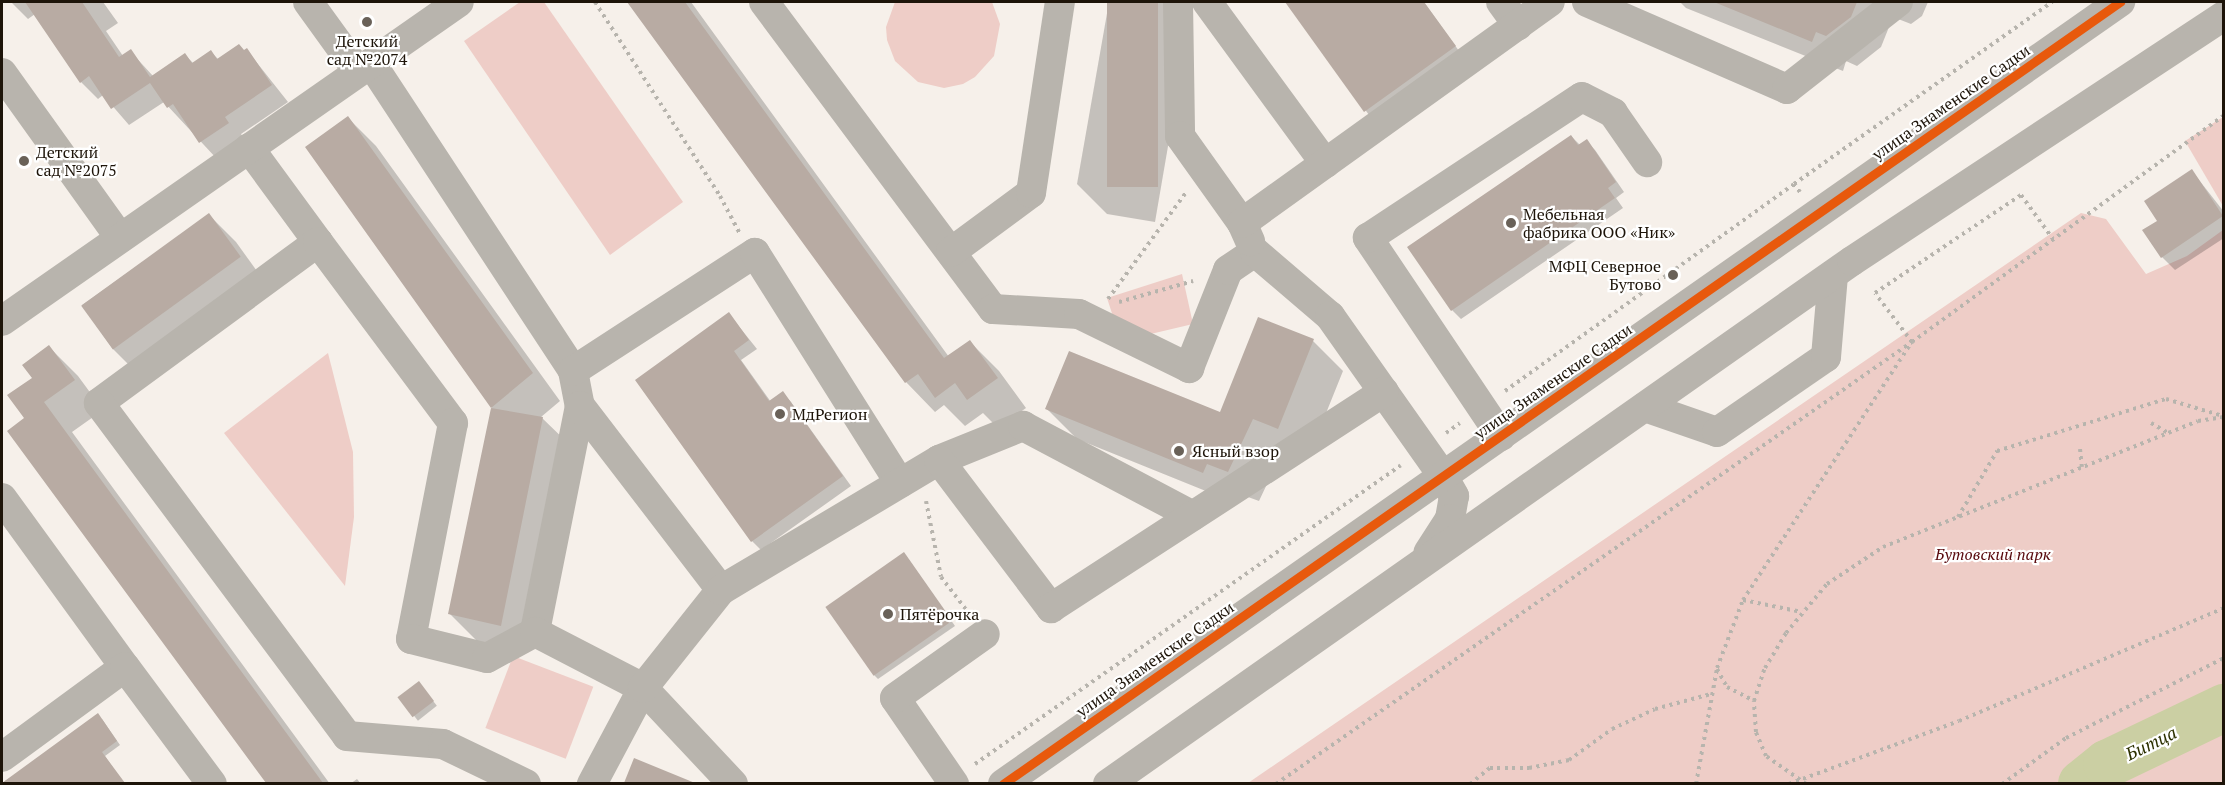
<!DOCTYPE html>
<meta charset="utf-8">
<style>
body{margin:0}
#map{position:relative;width:2225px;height:785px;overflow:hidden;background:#f6f0ea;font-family:"PT Serif",serif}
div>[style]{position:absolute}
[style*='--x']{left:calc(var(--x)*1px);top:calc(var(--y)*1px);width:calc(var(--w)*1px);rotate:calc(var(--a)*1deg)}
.green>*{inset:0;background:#eecdc7;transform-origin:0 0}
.shadow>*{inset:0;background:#0003;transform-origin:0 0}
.river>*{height:48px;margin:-24px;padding:0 24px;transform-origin:24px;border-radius:24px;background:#cbcfa3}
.building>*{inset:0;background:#b8aba3;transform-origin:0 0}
.path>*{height:4px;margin-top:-2px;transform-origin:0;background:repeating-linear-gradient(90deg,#b7b4ad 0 3px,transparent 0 7.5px)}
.minor>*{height:30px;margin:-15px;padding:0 15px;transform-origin:15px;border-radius:15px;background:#b8b4ad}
.cycleway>*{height:9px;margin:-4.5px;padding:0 4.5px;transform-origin:4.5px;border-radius:4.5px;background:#e8590c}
.dots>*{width:16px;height:16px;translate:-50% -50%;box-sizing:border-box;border:3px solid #fff;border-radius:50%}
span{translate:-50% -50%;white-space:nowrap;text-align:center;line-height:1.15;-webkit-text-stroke:4.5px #fff;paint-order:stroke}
.poi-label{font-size:16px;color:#1d1409}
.left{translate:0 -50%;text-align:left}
.right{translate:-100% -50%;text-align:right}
.street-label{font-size:16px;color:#1d1409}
.park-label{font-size:16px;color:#57070b;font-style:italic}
.water-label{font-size:18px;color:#2d3101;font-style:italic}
.frame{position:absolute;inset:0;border:3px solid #1d1409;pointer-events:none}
</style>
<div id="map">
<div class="green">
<i style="clip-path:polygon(520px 2px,544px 2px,683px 202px,610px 255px,464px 41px)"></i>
<i style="clip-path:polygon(895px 2px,992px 2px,1000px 24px,994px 56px,975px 77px,963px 84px,944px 88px,918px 82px,895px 61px,887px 40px,886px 27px)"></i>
<i style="clip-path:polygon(2223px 117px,2223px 206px,2185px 141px)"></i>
<i style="clip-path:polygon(2081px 213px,2106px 219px,2146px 274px,2187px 256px,2223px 230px,2223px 783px,1248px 783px)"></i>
<i style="clip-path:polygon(1182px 274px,1193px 324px,1121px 341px,1107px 298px)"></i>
<i style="clip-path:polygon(328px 353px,353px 452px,354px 517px,345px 586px,224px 433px)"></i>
<i style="left:513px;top:656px;width:86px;height:77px;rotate:21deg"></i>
</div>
<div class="shadow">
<i style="clip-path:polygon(11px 2px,103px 2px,118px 23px,106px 31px,123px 56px,130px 51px,153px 76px,185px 55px,193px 63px,211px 52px,219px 60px,247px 50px,288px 102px,241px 134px,245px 140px,217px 159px,164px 102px,129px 125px,103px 95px,98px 99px,81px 82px,35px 14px,28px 19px)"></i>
<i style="clip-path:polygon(629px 2px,691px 2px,949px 357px,970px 342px,999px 371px,1026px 408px,998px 428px,983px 413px,965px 426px,944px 405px,935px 412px,906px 382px)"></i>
<i style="clip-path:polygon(1109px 2px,1167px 2px,1189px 24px,1155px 222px,1107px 214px,1077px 184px)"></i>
<i style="clip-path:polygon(1287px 2px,1424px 2px,1459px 51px,1369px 115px)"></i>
<i style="clip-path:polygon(1680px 2px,1928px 2px,1922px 16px,1911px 24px,1893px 17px,1881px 47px,1857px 66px,1846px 61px,1843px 71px,1686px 8px)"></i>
<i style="clip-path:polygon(348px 118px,376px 146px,560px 401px,541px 417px,571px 446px,528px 653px,478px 642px,450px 614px,492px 408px,307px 148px)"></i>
<i style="clip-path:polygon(1571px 136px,1580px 145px,1586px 141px,1595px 150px,1624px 192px,1616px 198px,1623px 208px,1461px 319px,1452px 310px)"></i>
<i style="clip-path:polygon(2192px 171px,2224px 212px,2224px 238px,2175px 270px,2162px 257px,2159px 221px)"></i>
<i style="clip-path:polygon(209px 215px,236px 242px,267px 285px,139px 375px,112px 348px,82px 305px)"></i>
<i style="clip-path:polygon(729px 314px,757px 349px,741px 360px,771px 402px,783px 393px,791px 402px,851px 486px,761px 550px,752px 541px)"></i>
<i style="clip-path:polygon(1313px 341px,1343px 371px,1308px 458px,1284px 448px,1259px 501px,1237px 493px,1233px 502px,1077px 439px,1047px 409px,1221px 414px)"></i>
<i style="clip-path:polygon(49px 347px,78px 376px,103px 410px,72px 432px,330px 784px,268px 784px,10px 431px,26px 419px,34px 378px)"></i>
<i style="clip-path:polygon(904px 553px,955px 626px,878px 679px,874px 675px)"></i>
<i style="left:419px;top:683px;width:29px;height:24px;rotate:52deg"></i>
<i style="clip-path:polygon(102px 719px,120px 745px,105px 756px,124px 784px,5px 781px)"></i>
<i style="clip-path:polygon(635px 760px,689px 782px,691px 784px,626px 784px)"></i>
<i style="clip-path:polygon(357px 779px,361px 784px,350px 784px)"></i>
</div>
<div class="river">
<i style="--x:2082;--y:784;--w:32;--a:-39"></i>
<i style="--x:2107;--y:764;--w:130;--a:-25.6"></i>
</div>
<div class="building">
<i style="clip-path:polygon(25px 2px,82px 2px,119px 57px,131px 49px,150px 77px,185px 53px,192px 63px,211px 50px,217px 59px,239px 44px,244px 50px,247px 48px,272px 85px,225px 117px,229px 123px,199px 143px,173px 104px,167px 108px,150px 83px,111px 109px,89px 76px,80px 83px)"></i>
<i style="clip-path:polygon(627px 2px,685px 2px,944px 358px,970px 340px,998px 378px,967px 400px,955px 383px,935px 398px,918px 374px,905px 383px)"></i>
<i style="left:1107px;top:2px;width:51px;height:185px"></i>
<i style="clip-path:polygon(1285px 2px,1424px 2px,1456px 46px,1364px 112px)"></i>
<i style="clip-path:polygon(1714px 2px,1857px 2px,1851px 17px,1826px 36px,1816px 32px,1812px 42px)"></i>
<i style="clip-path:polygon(348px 116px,533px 373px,491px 408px,543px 417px,501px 626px,448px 614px,491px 408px,305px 147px)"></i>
<i style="clip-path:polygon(1571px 135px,1578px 145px,1587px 139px,1616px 182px,1608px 188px,1615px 198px,1451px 311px,1407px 247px)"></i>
<i style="clip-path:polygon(2192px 169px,2223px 216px,2161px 258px,2142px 230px,2157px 221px,2144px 201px)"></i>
<i style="left:209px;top:213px;width:54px;height:158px;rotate:54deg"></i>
<i style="clip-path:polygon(729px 312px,749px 340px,734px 351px,769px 401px,783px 391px,843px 476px,751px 542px,635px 380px)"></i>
<i style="clip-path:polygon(1258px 317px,1314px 339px,1278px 429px,1253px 419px,1228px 472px,1207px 464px,1203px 473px,1045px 409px,1069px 351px,1220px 412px)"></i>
<i style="clip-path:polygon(49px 345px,75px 380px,44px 402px,323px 783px,266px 783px,7px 431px,24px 418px,7px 395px,32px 378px,22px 365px)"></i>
<i style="left:904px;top:552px;width:84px;height:96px;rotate:55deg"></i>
<i style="left:419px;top:681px;width:25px;height:27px;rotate:53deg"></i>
<i style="clip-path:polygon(98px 713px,117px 741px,102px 752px,125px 783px,2px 783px)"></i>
<i style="clip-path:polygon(634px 758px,695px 783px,624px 783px)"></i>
</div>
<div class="path">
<i style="--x:595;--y:2;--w:231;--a:57.2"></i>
<i style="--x:720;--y:196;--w:41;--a:62.2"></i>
<i style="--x:1800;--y:192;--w:10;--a:-127"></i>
<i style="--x:1794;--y:184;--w:316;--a:-35.2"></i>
<i style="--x:1108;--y:299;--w:134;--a:-53.8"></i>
<i style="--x:1119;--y:302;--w:77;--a:-15.8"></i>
<i style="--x:1505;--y:391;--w:355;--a:-35.6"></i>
<i style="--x:2151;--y:423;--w:20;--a:30"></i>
<i style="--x:1446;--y:433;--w:17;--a:-36"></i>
<i style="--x:2080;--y:449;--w:18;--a:84"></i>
<i style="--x:926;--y:501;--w:77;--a:78.8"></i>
<i style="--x:941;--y:577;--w:44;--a:52.4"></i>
<i style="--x:1958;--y:517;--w:77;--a:-59.4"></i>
<i style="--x:1997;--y:451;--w:177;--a:-17.1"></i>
<i style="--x:2166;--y:399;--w:59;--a:16.6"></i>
<i style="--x:1743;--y:600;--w:60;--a:11.5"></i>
<i style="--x:1717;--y:669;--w:21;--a:61"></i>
<i style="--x:1727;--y:687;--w:30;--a:27"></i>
<i style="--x:975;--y:764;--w:520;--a:-35.06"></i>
<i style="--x:1276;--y:784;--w:775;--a:-34.8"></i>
<i style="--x:1912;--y:342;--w:386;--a:-36"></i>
<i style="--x:1470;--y:784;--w:26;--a:-39"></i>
<i style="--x:1490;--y:768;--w:39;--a:0"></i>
<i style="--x:1529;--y:768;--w:41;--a:-11.3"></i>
<i style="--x:1569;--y:760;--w:53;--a:-35.8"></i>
<i style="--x:1612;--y:729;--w:47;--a:-24.9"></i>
<i style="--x:1655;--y:709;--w:58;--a:-15"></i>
<i style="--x:1696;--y:784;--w:118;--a:-79.7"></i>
<i style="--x:1717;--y:668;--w:73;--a:-69.1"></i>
<i style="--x:1743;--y:600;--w:308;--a:-56.8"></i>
<i style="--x:1912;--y:342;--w:61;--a:-127.1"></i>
<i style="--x:1875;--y:293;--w:176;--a:-33.9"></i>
<i style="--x:2021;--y:195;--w:54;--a:54"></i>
<i style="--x:1789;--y:784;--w:181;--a:-20.3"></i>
<i style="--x:1959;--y:721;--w:288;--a:-23.1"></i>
<i style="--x:1806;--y:784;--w:49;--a:-145"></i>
<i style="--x:1766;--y:756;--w:26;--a:-113"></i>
<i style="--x:1756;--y:732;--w:31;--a:-94"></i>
<i style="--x:1754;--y:701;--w:35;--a:-72"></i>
<i style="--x:1765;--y:668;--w:41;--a:-59"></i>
<i style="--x:1786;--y:633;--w:64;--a:-50.1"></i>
<i style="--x:1827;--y:584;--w:67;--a:-33.5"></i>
<i style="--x:1883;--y:547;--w:339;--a:-21.8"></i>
<i style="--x:2198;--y:421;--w:26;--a:-9"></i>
<i style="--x:2002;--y:784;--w:79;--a:-35.7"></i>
<i style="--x:2066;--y:738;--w:177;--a:-26.9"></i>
</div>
<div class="minor">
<i style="--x:308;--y:2;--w:85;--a:54.1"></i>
<i style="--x:764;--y:2;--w:383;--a:53.3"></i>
<i style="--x:993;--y:309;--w:86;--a:3.3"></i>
<i style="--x:1079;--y:314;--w:123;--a:26.1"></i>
<i style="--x:1189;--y:368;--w:105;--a:-68.3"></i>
<i style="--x:1228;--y:270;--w:32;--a:-34"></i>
<i style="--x:1255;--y:252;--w:99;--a:40.5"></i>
<i style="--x:1330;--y:316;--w:196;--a:54.8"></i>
<i style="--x:1443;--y:476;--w:23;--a:61"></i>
<i style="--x:1454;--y:496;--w:23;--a:100"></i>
<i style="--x:1450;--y:519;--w:40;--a:122.9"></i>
<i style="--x:1178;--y:2;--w:134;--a:89.1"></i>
<i style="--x:1180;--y:136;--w:107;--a:54.5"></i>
<i style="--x:1242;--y:223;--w:20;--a:66"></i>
<i style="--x:1207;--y:2;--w:200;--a:53.8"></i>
<i style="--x:1501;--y:2;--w:29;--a:54"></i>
<i style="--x:1587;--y:2;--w:218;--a:23.5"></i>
<i style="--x:1787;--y:89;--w:141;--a:-38.1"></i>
<i style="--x:371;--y:63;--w:368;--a:56.7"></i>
<i style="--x:573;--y:371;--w:36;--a:79"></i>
<i style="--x:580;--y:406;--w:230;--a:101.3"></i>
<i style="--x:2;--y:73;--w:203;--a:54.4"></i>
<i style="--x:249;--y:148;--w:117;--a:53.7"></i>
<i style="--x:318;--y:242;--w:272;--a:143.7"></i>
<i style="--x:99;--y:403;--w:415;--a:53.3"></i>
<i style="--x:347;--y:736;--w:96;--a:4.8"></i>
<i style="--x:443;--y:744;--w:92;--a:25.7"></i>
<i style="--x:1242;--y:223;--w:379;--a:-35.7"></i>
<i style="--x:318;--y:242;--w:226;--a:53.3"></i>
<i style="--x:453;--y:423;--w:220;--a:101"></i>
<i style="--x:411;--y:639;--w:78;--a:14"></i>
<i style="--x:487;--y:658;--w:55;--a:-28.4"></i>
<i style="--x:535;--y:632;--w:122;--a:27.4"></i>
<i style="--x:643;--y:688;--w:109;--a:118"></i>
<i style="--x:951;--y:252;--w:99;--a:-36.4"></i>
<i style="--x:1031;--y:193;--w:193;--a:-81.4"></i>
<i style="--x:2;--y:321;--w:557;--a:-34.92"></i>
<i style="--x:573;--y:371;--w:217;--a:-33"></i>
<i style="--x:755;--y:253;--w:272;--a:57.8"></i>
<i style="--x:580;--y:406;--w:232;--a:52.5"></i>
<i style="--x:1645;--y:407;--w:76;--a:19.1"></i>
<i style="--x:1717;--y:432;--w:132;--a:-34.5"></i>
<i style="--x:1826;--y:357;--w:82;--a:-85.1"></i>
<i style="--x:1501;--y:436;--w:239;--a:-123.9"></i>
<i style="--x:1368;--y:238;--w:256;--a:-33.4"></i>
<i style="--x:1582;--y:97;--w:35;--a:27"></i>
<i style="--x:1613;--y:113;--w:60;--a:55.2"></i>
<i style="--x:939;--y:460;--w:91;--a:-22"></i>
<i style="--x:1023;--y:426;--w:192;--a:27.9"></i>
<i style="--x:2;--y:498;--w:209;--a:54"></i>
<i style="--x:2;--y:757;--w:152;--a:-36.2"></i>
<i style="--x:125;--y:667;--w:146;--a:53.4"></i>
<i style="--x:733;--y:784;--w:132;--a:-133.2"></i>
<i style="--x:643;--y:688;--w:125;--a:-51.5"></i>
<i style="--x:721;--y:590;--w:254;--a:-30.8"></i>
<i style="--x:939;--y:460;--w:186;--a:52.9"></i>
<i style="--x:1051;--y:608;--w:397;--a:-33"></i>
<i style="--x:954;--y:784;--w:104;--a:-124.5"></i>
<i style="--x:895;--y:698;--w:110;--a:-35.4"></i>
<i style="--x:1003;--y:784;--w:1364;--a:-35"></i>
<i style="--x:1108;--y:784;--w:909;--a:-35.11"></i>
<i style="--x:1852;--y:261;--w:445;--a:-33.4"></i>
</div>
<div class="cycleway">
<i style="--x:1003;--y:784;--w:1364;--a:-35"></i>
</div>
<div class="dots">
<i style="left:367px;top:22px;background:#696158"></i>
<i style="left:24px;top:161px;background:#696158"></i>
<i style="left:1511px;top:223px;background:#696158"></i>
<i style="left:1673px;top:275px;background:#696158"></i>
<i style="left:780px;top:414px;background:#696158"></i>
<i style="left:1179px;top:451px;background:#696158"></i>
<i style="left:888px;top:614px;background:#696158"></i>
</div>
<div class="poi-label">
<span style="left:367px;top:50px">Детский<br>сад №2074</span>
<span class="left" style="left:36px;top:161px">Детский<br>сад №2075</span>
<span class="left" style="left:1523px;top:223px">Мебельная<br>фабрика ООО «Ник»</span>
<span class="right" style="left:1661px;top:275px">МФЦ Северное<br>Бутово</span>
<span class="left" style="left:792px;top:414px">МдРегион</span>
<span class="left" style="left:1192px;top:451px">Ясный взор</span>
<span class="left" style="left:900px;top:614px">Пятёрочка</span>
</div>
<div class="street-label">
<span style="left:1951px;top:102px;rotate:-35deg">улица Знаменские Садки</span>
<span style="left:1553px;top:381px;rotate:-35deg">улица Знаменские Садки</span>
<span style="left:1155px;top:659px;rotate:-35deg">улица Знаменские Садки</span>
</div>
<div class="park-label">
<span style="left:1993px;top:554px">Бутовский парк</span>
</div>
<div class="water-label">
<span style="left:2151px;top:743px;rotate:-26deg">Битца</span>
</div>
<div class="frame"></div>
</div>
